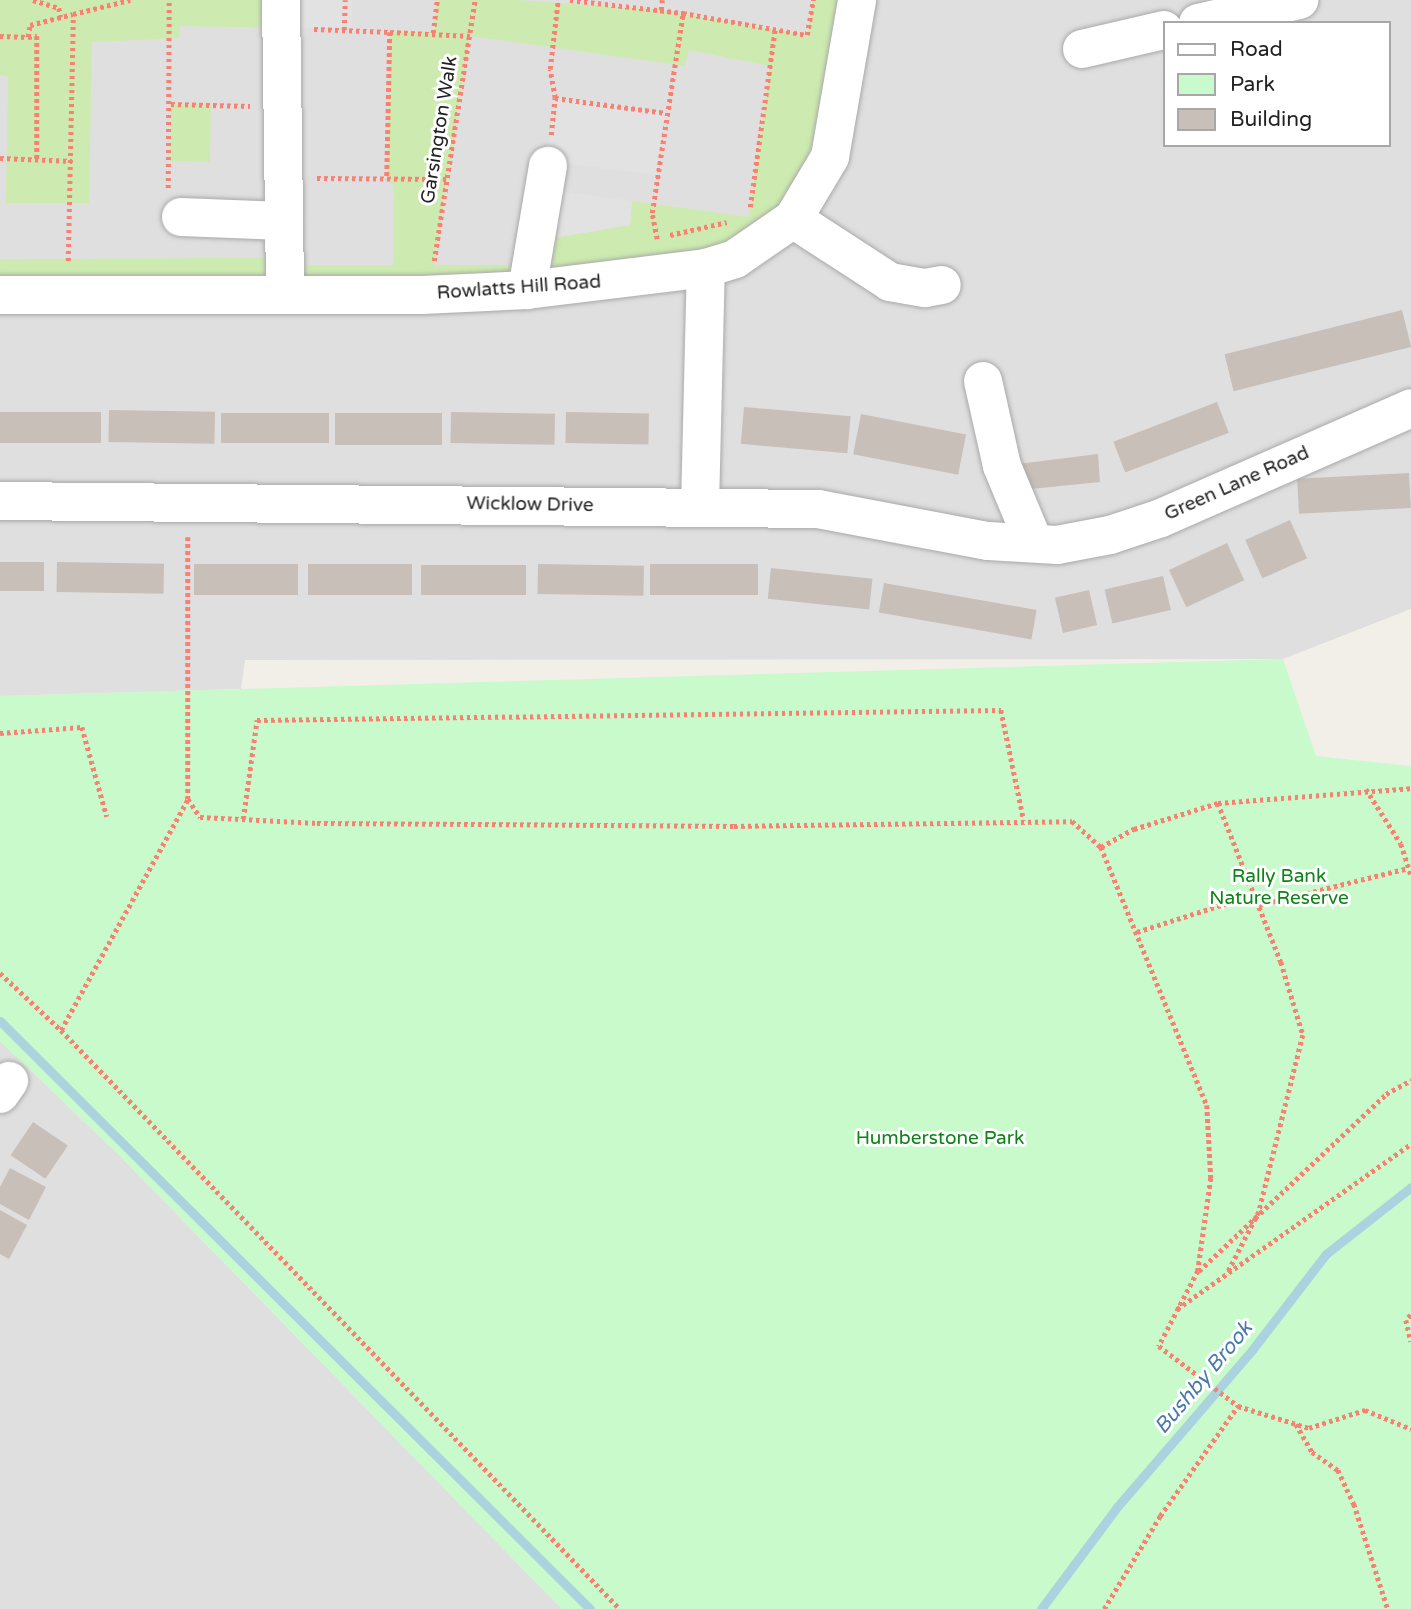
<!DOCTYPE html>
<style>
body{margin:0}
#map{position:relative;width:1411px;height:1609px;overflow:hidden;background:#f2efe9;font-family:"Varela Round",sans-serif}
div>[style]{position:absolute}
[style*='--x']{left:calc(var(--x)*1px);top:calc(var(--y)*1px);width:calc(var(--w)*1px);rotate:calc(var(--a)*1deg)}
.residential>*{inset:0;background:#e0dfdf}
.grass>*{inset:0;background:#cdebb0;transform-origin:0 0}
.park>*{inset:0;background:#c8facc}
.parking>*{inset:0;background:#e2e2e2;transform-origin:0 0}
.stream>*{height:9px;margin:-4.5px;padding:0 4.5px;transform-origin:4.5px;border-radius:4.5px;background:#aad3df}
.building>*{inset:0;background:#c7bfb8;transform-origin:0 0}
.path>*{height:4.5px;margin-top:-2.25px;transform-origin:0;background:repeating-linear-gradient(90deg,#fa8072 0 3.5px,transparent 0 7px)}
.roads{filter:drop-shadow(0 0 2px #a9a9a9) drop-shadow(0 0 2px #a9a9a9)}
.minor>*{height:38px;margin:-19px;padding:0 19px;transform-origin:19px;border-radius:19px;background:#fff}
span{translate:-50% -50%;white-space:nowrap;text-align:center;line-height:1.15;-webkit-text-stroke:6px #fff;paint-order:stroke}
.street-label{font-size:19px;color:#222}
.park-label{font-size:19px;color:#0c8416}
.water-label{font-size:21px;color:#4a7aab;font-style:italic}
.legend{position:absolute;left:1163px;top:21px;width:228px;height:126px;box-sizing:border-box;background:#fff;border:2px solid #a7a7a7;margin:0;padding:9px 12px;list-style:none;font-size:21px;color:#222}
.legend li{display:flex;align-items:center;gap:14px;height:35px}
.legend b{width:35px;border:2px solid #a7a7a7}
</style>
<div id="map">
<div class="residential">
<i style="clip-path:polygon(evenodd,0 0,1411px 0,1411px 609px,1283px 659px,245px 660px,241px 689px,0 696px,0 0,1164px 23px,1388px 23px,1388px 145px,1164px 145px,1164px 23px)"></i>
<i style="clip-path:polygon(0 1041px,119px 1155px,562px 1609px,0 1609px)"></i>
</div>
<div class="grass">
<i style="clip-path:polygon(0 0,281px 0,282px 28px,180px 26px,179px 38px,92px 42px,89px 203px,6px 203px,8px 76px,0 75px)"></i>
<i style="clip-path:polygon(evenodd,437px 0,518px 0,661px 10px,807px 35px,813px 0,857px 0,793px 219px,706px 268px,0 295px,0 259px,284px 258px,285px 265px,393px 265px,394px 186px,387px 179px,390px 32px,433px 32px,437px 0,470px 36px,685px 66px,689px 50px,770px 66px,749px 217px,632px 201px,630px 225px,535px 241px,530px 265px,434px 265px,470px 36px)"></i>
<i style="left:171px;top:104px;width:40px;height:57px;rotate:1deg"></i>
</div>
<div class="park">
<i style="clip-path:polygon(1283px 659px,1316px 756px,1411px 766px,1411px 1609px,562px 1609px,119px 1155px,0 1041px,0 696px)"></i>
</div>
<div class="parking">
<i style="left:281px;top:0;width:71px;height:28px"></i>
<i style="clip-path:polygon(555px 98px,666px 113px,657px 175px,567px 164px,559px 176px,559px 191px,632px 201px,630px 225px,535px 241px)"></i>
</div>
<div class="stream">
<i style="--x:0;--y:1021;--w:833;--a:44.9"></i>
<i style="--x:1041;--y:1609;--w:127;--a:-53.3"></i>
<i style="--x:1117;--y:1507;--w:207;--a:-49.3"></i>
<i style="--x:1252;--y:1350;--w:121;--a:-52.4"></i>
<i style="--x:1326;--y:1254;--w:108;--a:-38.2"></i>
</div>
<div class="building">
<i style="left:1402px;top:310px;width:38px;height:183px;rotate:76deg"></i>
<i style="left:1217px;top:402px;width:33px;height:111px;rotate:69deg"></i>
<i style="left:744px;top:407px;width:107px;height:37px;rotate:5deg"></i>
<i style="left:109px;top:410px;width:106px;height:32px;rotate:1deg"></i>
<i style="left:101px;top:412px;width:31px;height:101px;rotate:90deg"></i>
<i style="left:451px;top:412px;width:104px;height:31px;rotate:1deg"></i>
<i style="left:566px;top:412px;width:83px;height:31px;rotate:1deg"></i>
<i style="left:221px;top:413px;width:108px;height:30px"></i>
<i style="left:335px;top:413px;width:107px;height:32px"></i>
<i style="left:861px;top:414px;width:107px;height:41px;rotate:11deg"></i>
<i style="clip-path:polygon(1098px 454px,1100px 482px,1021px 490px,1002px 466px)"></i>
<i style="left:1409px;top:473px;width:35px;height:112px;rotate:87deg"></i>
<i style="left:1290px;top:520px;width:42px;height:49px;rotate:66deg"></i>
<i style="left:1227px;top:543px;width:41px;height:64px;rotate:65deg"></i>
<i style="left:44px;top:562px;width:29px;height:44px;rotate:90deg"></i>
<i style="left:57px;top:562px;width:107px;height:30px;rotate:1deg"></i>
<i style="left:194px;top:564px;width:104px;height:31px"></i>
<i style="left:308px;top:564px;width:104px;height:31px"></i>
<i style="left:538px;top:564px;width:106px;height:30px;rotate:1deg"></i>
<i style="left:758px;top:564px;width:31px;height:108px;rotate:90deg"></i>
<i style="left:421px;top:565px;width:105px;height:30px"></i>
<i style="left:771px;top:568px;width:102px;height:31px;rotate:6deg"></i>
<i style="left:1163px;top:576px;width:35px;height:60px;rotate:77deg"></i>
<i style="left:884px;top:583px;width:155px;height:30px;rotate:10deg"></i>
<i style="left:1089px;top:590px;width:36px;height:35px;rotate:77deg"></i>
<i style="left:33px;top:1122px;width:42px;height:40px;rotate:34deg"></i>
<i style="clip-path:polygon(10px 1168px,46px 1187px,29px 1220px,0 1204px,0 1187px)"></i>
<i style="clip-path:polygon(0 1210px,27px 1225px,9px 1259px,0 1254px)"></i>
</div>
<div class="path">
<i style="--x:33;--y:0;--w:27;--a:17"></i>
<i style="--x:59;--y:8;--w:9;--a:77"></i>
<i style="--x:570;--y:0;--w:114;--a:6.6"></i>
<i style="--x:683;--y:13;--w:126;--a:10.1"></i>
<i style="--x:807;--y:35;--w:36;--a:-80"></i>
<i style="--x:661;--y:10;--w:10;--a:-84"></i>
<i style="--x:314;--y:29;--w:76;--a:2.3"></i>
<i style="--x:390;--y:32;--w:147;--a:91.2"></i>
<i style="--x:344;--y:30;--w:30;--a:-88"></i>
<i style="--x:390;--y:32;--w:80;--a:2.9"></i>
<i style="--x:433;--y:33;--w:33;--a:-83"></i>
<i style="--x:0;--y:36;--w:28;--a:2"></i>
<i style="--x:28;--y:37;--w:12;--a:-81"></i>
<i style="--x:30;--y:25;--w:44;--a:-14.3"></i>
<i style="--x:28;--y:37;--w:9;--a:-6"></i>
<i style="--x:37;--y:36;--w:125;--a:90"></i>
<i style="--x:555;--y:98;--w:29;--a:-100"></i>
<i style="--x:550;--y:69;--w:69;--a:-83.4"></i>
<i style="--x:171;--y:104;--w:79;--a:1.5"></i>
<i style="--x:551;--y:135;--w:37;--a:-84"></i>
<i style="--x:555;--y:98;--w:112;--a:7.7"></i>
<i style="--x:0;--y:158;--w:72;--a:2.4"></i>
<i style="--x:317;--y:178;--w:129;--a:0.4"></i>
<i style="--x:168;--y:188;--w:188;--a:-89.7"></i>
<i style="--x:750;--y:207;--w:180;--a:-82"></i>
<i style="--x:670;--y:235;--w:58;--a:-12.8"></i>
<i style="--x:657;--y:239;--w:26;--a:-101"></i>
<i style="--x:652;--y:213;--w:202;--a:-81.2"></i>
<i style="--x:68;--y:261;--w:247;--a:-88.8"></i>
<i style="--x:73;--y:14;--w:59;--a:-13.8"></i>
<i style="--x:434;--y:261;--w:264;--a:-81.1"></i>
<i style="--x:188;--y:537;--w:262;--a:90"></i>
<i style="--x:188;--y:799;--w:22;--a:56"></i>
<i style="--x:200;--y:817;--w:117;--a:2.9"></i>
<i style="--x:317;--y:823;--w:417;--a:0.4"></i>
<i style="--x:734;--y:826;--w:338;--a:-0.8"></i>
<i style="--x:1072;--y:821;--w:39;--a:42"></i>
<i style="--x:1101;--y:847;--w:279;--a:67.7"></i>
<i style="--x:1207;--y:1105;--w:73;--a:86.9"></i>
<i style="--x:1211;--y:1178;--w:94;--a:98"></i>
<i style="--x:1198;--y:1271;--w:85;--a:117.5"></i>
<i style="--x:1159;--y:1346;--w:99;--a:37.2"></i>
<i style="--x:1238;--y:1406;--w:74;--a:17.2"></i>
<i style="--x:1309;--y:1428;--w:59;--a:-17.8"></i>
<i style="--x:1365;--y:1410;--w:50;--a:22.4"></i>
<i style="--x:0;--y:733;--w:82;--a:-4.2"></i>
<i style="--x:82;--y:727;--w:93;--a:74.5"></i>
<i style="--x:1366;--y:789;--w:65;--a:57.5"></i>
<i style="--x:1401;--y:844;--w:32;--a:72"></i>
<i style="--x:1218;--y:803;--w:194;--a:-4.4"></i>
<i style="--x:243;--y:819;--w:100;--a:-82"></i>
<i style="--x:257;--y:720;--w:744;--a:-0.77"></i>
<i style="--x:1001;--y:710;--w:113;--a:78.3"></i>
<i style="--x:1101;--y:847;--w:38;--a:-29"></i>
<i style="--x:1134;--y:829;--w:88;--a:-17.2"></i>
<i style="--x:1218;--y:803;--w:171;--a:68.4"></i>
<i style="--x:1281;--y:962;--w:76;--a:73.2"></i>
<i style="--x:1303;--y:1035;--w:182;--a:104"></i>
<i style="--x:1259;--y:1212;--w:70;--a:117.3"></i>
<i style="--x:1259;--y:905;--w:154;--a:-13.9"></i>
<i style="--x:1137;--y:932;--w:125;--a:-17.7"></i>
<i style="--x:0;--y:973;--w:83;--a:43.1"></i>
<i style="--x:61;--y:1030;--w:805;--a:46.01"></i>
<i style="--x:61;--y:1030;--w:264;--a:-61.2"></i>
<i style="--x:1199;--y:1271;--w:257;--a:-43.4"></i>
<i style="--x:1386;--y:1094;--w:29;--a:-29"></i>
<i style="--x:1177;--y:1309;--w:286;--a:-35.2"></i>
<i style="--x:1411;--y:1315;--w:7;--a:135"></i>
<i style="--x:1406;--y:1320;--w:22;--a:77"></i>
<i style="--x:1296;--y:1424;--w:32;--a:60"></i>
<i style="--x:1312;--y:1452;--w:32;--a:35"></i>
<i style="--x:1338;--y:1470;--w:38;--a:65"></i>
<i style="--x:1354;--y:1504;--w:110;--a:72.1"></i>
<i style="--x:1104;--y:1609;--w:109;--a:-58.9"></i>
<i style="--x:1160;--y:1516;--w:135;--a:-54.7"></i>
</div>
<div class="roads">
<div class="minor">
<i style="--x:281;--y:0;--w:295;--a:89.2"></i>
<i style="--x:1198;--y:23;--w:104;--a:-12.8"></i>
<i style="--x:1082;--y:49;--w:84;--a:-13"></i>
<i style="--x:181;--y:217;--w:103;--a:2.2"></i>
<i style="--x:793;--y:219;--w:116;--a:33"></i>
<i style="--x:890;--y:282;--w:36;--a:10"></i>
<i style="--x:925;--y:288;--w:17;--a:-10"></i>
<i style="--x:527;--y:290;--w:126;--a:-80.4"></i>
<i style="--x:0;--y:295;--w:422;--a:0"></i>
<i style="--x:422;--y:295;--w:105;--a:-2.7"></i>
<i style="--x:527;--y:290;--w:180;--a:-7"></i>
<i style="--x:706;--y:268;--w:30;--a:-17"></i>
<i style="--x:735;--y:259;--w:70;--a:-34.6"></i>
<i style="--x:793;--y:219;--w:72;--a:-59.2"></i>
<i style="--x:830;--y:157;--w:159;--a:-80.2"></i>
<i style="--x:983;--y:381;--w:87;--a:77.4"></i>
<i style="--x:1002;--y:466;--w:83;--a:67.4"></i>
<i style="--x:0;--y:501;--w:818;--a:0.56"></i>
<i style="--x:818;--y:509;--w:173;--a:10.7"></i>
<i style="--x:988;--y:541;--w:69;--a:3.3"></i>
<i style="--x:1057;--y:545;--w:54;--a:-10.7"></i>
<i style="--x:1110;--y:535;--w:54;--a:-18.4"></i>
<i style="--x:1161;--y:518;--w:273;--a:-23.7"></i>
<i style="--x:700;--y:507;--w:239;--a:-88.6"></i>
<i style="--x:0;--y:1094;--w:16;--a:-55"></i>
</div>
</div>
<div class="street-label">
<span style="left:440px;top:130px;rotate:-81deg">Garsington Walk</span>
<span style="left:519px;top:288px;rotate:-4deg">Rowlatts Hill Road</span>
<span style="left:1237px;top:484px;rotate:-24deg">Green Lane Road</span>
<span style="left:530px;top:505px;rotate:1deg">Wicklow Drive</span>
</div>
<div class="park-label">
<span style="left:1279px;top:888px">Rally Bank<br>Nature Reserve</span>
<span style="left:940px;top:1139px">Humberstone Park</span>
</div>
<div class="water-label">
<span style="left:1204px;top:1378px;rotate:-50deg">Bushby Brook</span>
</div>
<ul class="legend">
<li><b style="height:9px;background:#fff"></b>Road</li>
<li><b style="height:19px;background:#c8facc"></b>Park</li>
<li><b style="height:19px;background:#c7bfb8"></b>Building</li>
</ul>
</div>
